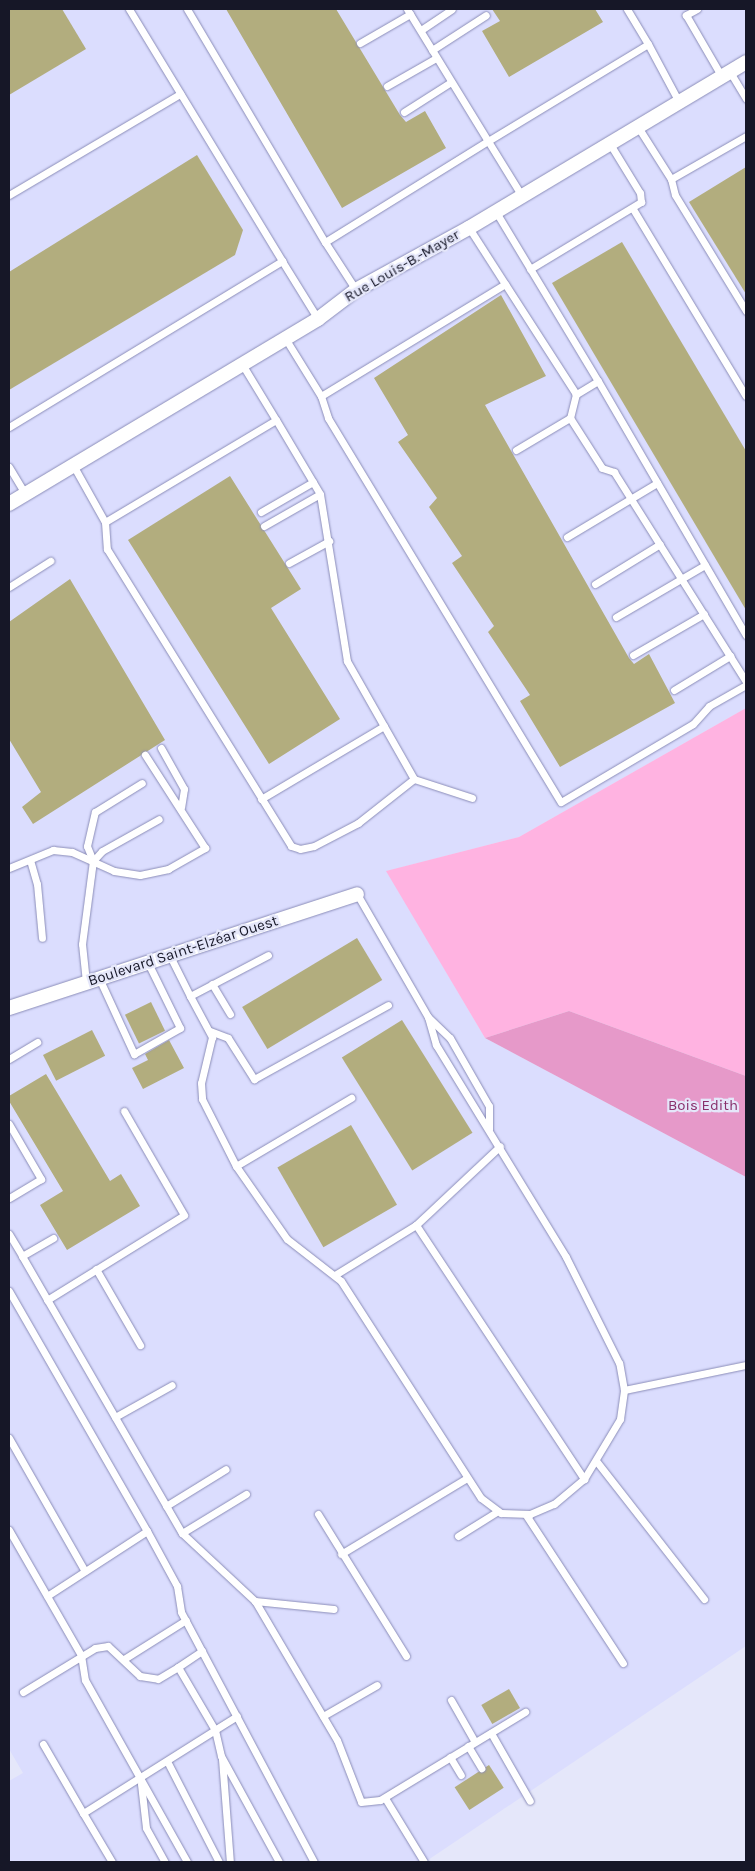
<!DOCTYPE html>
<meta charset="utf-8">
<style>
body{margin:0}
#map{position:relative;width:755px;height:1871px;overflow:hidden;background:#e5e7fa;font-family:Karla,sans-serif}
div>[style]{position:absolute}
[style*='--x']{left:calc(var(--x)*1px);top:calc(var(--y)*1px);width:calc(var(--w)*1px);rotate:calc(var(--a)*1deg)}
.built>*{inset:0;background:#dbddfe}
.green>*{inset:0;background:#ffb3e1}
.forest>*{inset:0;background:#e699c9}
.building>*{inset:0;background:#b2ad7e;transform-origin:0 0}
.roads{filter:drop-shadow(0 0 1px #8b8db8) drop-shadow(0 0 1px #8b8db8)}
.lane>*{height:7px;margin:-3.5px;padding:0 3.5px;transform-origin:3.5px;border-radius:3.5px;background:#fff}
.street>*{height:14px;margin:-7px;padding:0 7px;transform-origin:7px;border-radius:7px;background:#fff}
span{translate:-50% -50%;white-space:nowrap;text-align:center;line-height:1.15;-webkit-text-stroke:4.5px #e5e7fa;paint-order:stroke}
.street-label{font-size:15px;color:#161727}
.park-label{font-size:15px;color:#89306c}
.frame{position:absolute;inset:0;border:10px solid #161727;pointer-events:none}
</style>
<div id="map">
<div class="built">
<i style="clip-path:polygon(9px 9px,746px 9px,746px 708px,519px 837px,387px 871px,485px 1038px,746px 1177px,746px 1646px,425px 1862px,9px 1862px,9px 1781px,23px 1773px,9px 1749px)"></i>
</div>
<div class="green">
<i style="clip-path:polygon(746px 708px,746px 1076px,569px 1011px,485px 1038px,386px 871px,519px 837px)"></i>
</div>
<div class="forest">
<i style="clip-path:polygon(569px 1011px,746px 1076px,746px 1177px,485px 1038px)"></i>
</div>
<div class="building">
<i style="clip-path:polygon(9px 9px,62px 9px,86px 49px,9px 95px)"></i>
<i style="clip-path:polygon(226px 9px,336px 9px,400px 115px,406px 122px,425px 111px,446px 148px,342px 208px)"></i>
<i style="clip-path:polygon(492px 9px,595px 9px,603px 22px,509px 77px,482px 31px,500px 21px)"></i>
<i style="clip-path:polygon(197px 155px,243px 230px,235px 255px,9px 390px,9px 272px)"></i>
<i style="clip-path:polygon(746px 167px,746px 294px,689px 202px)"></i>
<i style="clip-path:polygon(622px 242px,746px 451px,746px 610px,552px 283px)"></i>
<i style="clip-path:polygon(501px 295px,546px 376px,485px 405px,629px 658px,634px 664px,649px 654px,675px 703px,560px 767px,520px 701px,530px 695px,488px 632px,494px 626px,452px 563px,462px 556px,429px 507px,437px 498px,398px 442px,408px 435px,374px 378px)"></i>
<i style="clip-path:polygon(230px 476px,301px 589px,271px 608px,340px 719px,269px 764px,128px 540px)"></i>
<i style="clip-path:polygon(70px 579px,165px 740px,33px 824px,22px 807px,41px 792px,9px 739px,9px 622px)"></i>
<i style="left:357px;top:938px;width:49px;height:134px;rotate:59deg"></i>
<i style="left:151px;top:1002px;width:32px;height:29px;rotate:64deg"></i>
<i style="left:402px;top:1020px;width:133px;height:71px;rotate:58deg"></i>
<i style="left:92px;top:1030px;width:29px;height:55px;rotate:63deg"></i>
<i style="clip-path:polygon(169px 1040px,184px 1068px,143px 1089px,132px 1068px,148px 1060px,145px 1054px)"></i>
<i style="clip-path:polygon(46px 1074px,110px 1181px,121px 1174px,140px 1206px,67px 1250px,40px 1205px,63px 1191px,9px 1101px,9px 1096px)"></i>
<i style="left:351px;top:1125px;width:92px;height:85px;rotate:60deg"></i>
<i style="left:509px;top:1689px;width:22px;height:32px;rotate:60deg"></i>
<i style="left:489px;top:1765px;width:27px;height:41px;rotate:57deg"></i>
</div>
<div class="roads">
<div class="lane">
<i style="--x:129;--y:9;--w:295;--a:58.7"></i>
<i style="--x:187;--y:9;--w:271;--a:59.4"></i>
<i style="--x:407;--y:9;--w:155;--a:58.5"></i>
<i style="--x:488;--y:141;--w:187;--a:-31.2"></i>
<i style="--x:648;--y:44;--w:41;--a:-121"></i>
<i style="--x:697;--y:9;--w:13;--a:151"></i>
<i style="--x:686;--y:15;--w:72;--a:59.9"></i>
<i style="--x:421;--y:30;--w:37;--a:-34"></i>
<i style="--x:360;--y:43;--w:58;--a:-30.1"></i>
<i style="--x:648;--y:44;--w:66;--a:61.9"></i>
<i style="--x:432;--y:50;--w:64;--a:-32.9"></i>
<i style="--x:730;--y:72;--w:31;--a:59"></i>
<i style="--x:387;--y:86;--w:56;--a:-29.7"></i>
<i style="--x:404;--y:112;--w:56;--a:-32.6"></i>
<i style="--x:638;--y:127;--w:62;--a:57.6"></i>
<i style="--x:671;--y:179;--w:86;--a:-29.8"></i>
<i style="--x:671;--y:179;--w:16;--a:76"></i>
<i style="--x:675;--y:195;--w:136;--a:58.5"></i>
<i style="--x:9;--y:195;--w:199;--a:-30.6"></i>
<i style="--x:633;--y:209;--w:218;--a:58.9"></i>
<i style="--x:496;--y:212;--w:197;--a:58.9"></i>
<i style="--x:598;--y:381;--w:26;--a:149"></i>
<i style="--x:576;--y:394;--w:131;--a:-122.8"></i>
<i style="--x:530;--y:269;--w:130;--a:-31.1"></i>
<i style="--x:641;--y:202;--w:9;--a:-96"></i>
<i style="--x:640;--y:193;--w:57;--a:-121.5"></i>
<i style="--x:356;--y:290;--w:57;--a:-122.9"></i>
<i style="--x:325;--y:242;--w:192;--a:-31.8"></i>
<i style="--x:488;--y:141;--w:65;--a:58.3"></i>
<i style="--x:285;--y:338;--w:68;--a:58.2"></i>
<i style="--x:321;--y:396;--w:215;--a:-31.3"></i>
<i style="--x:505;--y:284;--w:67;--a:-122.7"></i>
<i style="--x:598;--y:381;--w:294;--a:59.8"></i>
<i style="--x:576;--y:394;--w:25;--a:104"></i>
<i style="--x:570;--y:418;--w:59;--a:57.4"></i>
<i style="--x:602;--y:468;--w:13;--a:18"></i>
<i style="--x:614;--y:472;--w:248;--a:57.8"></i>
<i style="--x:321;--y:396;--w:23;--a:72"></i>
<i style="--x:328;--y:418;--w:449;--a:58.8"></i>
<i style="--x:561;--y:802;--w:153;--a:-30.6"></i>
<i style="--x:693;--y:724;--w:24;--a:-48"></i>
<i style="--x:709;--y:706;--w:43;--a:-29.6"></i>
<i style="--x:9;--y:427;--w:320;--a:-31.3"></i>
<i style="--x:282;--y:261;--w:68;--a:58.2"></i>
<i style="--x:516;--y:450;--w:63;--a:-30.7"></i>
<i style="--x:73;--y:465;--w:65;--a:60.7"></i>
<i style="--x:105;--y:522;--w:199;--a:-30.8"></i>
<i style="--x:276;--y:420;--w:66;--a:-121.3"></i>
<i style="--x:9;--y:467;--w:31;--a:59"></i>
<i style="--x:261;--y:512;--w:60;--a:-30"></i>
<i style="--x:105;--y:522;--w:27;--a:86"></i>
<i style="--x:107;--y:549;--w:349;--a:58.2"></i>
<i style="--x:291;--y:846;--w:9;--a:18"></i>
<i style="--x:300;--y:849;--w:14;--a:-12"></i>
<i style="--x:314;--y:846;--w:50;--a:-27.6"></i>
<i style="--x:358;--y:823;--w:71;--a:-38.2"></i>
<i style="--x:414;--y:779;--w:136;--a:-119.6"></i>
<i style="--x:347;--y:661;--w:169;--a:-99.2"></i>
<i style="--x:320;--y:494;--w:86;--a:-120.7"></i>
<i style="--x:264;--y:526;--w:64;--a:-29.7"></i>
<i style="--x:567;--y:537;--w:105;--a:-31"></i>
<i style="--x:289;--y:563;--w:46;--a:-28.8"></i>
<i style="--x:595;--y:584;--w:76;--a:-31.6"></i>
<i style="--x:9;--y:587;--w:49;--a:-32.4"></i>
<i style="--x:616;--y:617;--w:103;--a:-30.3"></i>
<i style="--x:633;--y:655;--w:82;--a:-30"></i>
<i style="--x:674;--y:690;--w:66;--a:-31.3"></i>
<i style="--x:161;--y:748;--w:47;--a:60.7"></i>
<i style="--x:184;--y:789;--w:18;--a:99"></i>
<i style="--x:414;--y:779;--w:61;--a:18.1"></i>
<i style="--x:261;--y:799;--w:143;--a:-30.7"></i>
<i style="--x:30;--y:860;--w:25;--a:74"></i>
<i style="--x:37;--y:884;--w:54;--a:84.7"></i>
<i style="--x:93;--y:861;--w:16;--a:-112"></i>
<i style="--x:87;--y:846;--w:35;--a:-77"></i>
<i style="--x:95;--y:812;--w:55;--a:-31.7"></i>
<i style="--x:9;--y:868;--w:48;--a:-22.2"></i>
<i style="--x:53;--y:850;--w:19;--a:6"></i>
<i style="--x:72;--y:852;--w:46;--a:24.3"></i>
<i style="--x:114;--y:871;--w:26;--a:9"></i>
<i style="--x:140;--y:875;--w:29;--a:-12"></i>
<i style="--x:168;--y:869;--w:43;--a:-29.6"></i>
<i style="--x:205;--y:848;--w:111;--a:-122.8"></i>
<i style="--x:170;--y:956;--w:45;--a:63.4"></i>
<i style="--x:190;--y:996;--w:88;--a:-27.7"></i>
<i style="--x:99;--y:978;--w:84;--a:65.3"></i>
<i style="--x:134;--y:1054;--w:53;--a:-29.5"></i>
<i style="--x:180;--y:1028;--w:72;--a:-116.2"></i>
<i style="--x:86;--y:982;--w:38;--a:-96"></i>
<i style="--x:82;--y:944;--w:84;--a:-82.5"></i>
<i style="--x:93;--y:861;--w:13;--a:-48"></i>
<i style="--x:102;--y:851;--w:65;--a:-29.3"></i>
<i style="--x:212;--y:984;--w:35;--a:59"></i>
<i style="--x:190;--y:996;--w:47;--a:61.8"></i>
<i style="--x:212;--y:1037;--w:47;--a:103.4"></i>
<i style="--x:201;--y:1083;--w:16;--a:86"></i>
<i style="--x:202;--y:1099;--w:75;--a:63.1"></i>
<i style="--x:236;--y:1166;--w:134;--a:-30.6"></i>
<i style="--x:428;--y:1017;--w:30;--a:44"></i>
<i style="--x:450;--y:1038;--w:78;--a:60.2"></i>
<i style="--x:489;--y:1106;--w:23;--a:90"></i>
<i style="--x:210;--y:1031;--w:19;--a:21"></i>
<i style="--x:228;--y:1038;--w:49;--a:57.6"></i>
<i style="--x:254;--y:1079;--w:153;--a:-28.9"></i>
<i style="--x:9;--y:1059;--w:33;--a:-31"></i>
<i style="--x:9;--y:1124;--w:64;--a:59.8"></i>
<i style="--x:41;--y:1179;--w:37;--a:149"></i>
<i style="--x:236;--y:1166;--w:89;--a:55.1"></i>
<i style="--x:287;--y:1239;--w:68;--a:37.9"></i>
<i style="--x:341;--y:1281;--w:258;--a:57.2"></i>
<i style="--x:481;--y:1498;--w:25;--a:37"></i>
<i style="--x:501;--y:1513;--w:29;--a:2"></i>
<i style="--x:530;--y:1514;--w:26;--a:-23"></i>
<i style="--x:554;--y:1504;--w:39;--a:-40"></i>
<i style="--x:584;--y:1479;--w:70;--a:-59"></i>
<i style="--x:620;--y:1419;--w:29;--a:-82"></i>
<i style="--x:624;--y:1390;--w:27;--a:-100"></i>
<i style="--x:619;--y:1363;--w:119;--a:-116.6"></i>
<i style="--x:566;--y:1257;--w:249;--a:-121.5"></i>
<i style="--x:436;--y:1045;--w:29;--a:-106"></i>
<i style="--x:428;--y:1017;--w:142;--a:-120"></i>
<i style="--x:416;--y:1225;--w:305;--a:56.5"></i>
<i style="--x:9;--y:1234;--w:26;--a:59"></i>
<i style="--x:22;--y:1256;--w:36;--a:-30"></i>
<i style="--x:22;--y:1256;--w:320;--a:60"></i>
<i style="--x:182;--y:1533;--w:100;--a:43"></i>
<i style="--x:255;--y:1601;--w:161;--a:59.5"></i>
<i style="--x:337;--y:1740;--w:66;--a:68.8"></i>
<i style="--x:361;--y:1802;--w:19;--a:-6"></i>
<i style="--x:380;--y:1800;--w:170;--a:-31.3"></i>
<i style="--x:96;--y:1269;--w:88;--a:59.9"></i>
<i style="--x:335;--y:1275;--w:95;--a:-31.7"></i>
<i style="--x:416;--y:1225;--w:115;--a:-43.2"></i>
<i style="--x:9;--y:1291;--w:277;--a:60.1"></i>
<i style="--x:147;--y:1531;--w:119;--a:147"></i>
<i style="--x:47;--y:1300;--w:161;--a:-31.8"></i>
<i style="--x:184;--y:1215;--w:120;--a:-120"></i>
<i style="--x:624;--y:1390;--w:125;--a:-11.6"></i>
<i style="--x:115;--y:1417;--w:65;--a:-29.3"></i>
<i style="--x:9;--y:1438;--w:153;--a:60.3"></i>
<i style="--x:597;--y:1462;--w:174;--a:52"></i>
<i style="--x:166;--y:1506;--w:70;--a:-31.7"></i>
<i style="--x:318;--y:1514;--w:167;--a:58.2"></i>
<i style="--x:526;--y:1515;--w:177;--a:56.8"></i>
<i style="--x:9;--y:1530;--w:144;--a:60.1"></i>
<i style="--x:81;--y:1655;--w:25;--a:81"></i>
<i style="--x:85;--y:1680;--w:209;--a:60.7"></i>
<i style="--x:147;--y:1531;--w:63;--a:61.4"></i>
<i style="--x:177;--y:1586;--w:26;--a:81"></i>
<i style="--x:181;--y:1612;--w:283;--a:62"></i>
<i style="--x:182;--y:1533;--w:75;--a:-31.4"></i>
<i style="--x:458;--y:1536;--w:47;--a:-32"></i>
<i style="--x:341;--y:1554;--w:147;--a:-31.1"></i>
<i style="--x:255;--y:1601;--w:79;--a:5.8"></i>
<i style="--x:124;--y:1659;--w:73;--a:-32.2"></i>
<i style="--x:178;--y:1667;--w:29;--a:-34"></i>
<i style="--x:23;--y:1692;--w:84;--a:-31.4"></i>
<i style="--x:95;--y:1648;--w:13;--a:-9"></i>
<i style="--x:108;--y:1646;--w:44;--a:43.2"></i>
<i style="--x:140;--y:1676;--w:18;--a:9"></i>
<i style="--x:158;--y:1679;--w:23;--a:-31"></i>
<i style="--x:178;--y:1667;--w:73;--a:59.6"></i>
<i style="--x:215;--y:1730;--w:156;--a:147.8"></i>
<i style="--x:83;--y:1813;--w:57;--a:59.4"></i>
<i style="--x:451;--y:1700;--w:48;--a:60.3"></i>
<i style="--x:237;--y:1716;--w:26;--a:148"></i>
<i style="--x:215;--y:1730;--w:27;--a:77"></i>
<i style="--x:221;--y:1756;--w:121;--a:61.3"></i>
<i style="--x:323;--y:1716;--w:62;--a:-29.9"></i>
<i style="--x:491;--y:1733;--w:78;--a:60.2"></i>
<i style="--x:43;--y:1744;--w:80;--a:59.9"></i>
<i style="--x:468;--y:1746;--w:26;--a:59"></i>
<i style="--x:450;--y:1757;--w:21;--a:59"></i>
<i style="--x:222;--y:1759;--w:103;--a:85.6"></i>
<i style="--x:167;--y:1761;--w:114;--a:62.8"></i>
<i style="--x:141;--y:1784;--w:44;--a:83.5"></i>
<i style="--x:146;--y:1828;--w:39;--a:61"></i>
<i style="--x:385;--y:1798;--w:75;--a:58.6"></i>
</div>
<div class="street">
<i style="--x:9;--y:504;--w:360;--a:-30.9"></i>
<i style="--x:318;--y:319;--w:48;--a:-37.3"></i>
<i style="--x:356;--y:290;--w:129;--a:-28.8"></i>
<i style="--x:469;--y:228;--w:323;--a:-30.9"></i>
<i style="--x:9;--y:1008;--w:366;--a:-18.1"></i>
</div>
</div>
<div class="street-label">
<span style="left:402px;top:266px;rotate:-30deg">Rue Louis-B.-Mayer</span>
<span style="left:183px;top:951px;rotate:-18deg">Boulevard Saint-Elzéar Ouest</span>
</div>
<div class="park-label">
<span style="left:703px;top:1106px">Bois Edith</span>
</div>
<div class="frame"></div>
</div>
